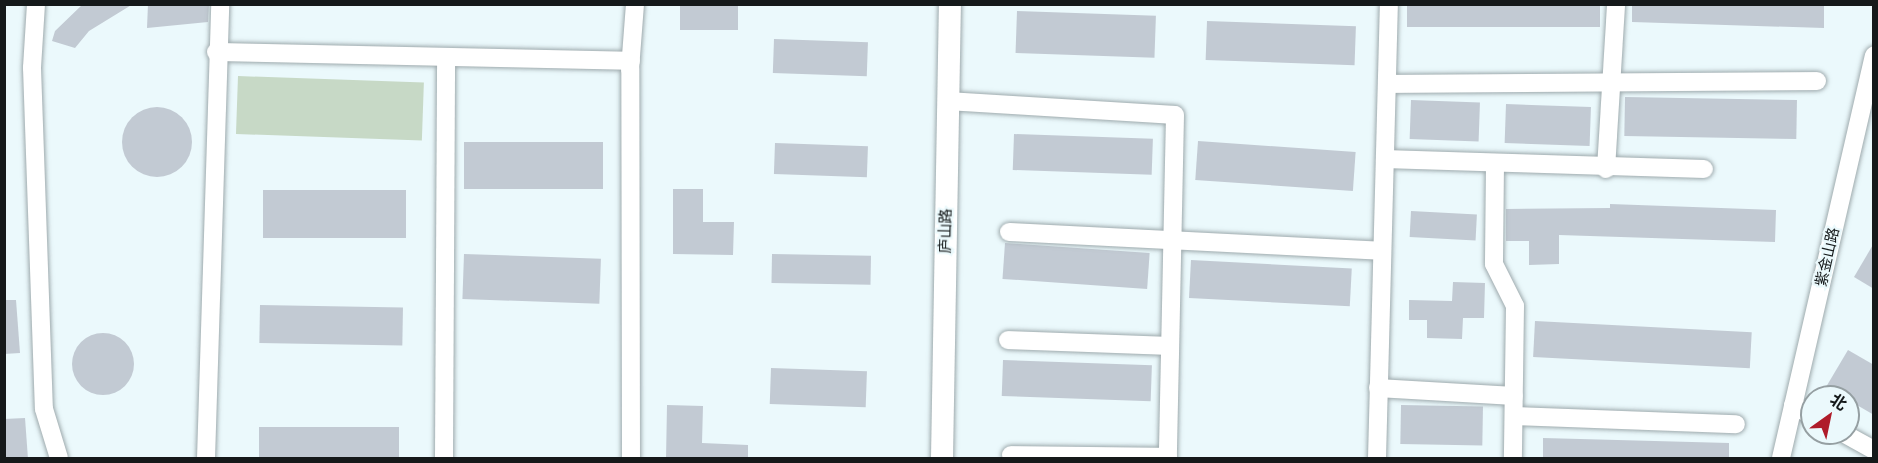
<!DOCTYPE html>
<meta charset="utf-8">
<style>
body{margin:0}
#map{position:relative;width:1878px;height:463px;overflow:hidden;background:#ebf9fc;font-family:Inter,"Noto Sans SC",sans-serif}
div>[style]{position:absolute}
[style*='--x']{left:calc(var(--x)*1px);top:calc(var(--y)*1px);width:calc(var(--w)*1px);rotate:calc(var(--a)*1deg)}
.green>*{inset:0;background:#c7d9c6;transform-origin:0 0}
.building>*{inset:0;background:#c2cad3;transform-origin:0 0}
.round{border-radius:50%}
.roads{filter:drop-shadow(0 0 2px #9eaaad) drop-shadow(0 0 2px #9eaaad)}
.minor>*{height:18px;margin:-9px;padding:0 9px;transform-origin:9px;border-radius:9px;background:#fff}
.tertiary>*{height:22px;margin:-11px;padding:0 11px;transform-origin:11px;border-radius:11px;background:#fff}
span{translate:-50% -50%;white-space:nowrap;text-align:center;line-height:1.15;-webkit-text-stroke:4.5px #ebf9fc;paint-order:stroke}
.street-label{font-size:15px;color:#15191a}
.frame{position:absolute;inset:0;border:6px solid #15191a;pointer-events:none}
.north{position:absolute;left:1800px;top:385px;width:60px;height:60px;box-sizing:border-box;background:#ebf9fc;border:2px solid #959fa2;border-radius:50%;rotate:33deg;font-size:16px;font-weight:700;line-height:24px;text-align:center;color:#15191a}
.north::after{content:'';display:block;margin:auto;width:21px;height:27px;background:#af1c2a;clip-path:polygon(50% 0,100% 100%,50% 72%,0 100%)}
</style>
<div id="map">
<div class="green">
<i style="left:238px;top:76px;width:186px;height:58px;rotate:2deg"></i>
</div>
<div class="building">
<i style="clip-path:polygon(83px 4px,133px 4px,89px 31px,75px 48px,52px 41px,55px 31px)"></i>
<i style="clip-path:polygon(148px 4px,209px 4px,208px 22px,147px 28px)"></i>
<i style="left:680px;top:4px;width:58px;height:26px"></i>
<i style="left:1407px;top:4px;width:193px;height:23px"></i>
<i style="clip-path:polygon(1632px 4px,1824px 4px,1824px 28px,1632px 22px)"></i>
<i style="left:1017px;top:11px;width:139px;height:42px;rotate:2deg"></i>
<i style="left:1207px;top:21px;width:149px;height:39px;rotate:2deg"></i>
<i style="left:774px;top:39px;width:94px;height:34px;rotate:2deg"></i>
<i style="left:1625px;top:97px;width:172px;height:39px;rotate:1deg"></i>
<i style="left:1411px;top:100px;width:69px;height:39px;rotate:2deg"></i>
<i style="left:1506px;top:104px;width:85px;height:39px;rotate:2deg"></i>
<i class="round" style="left:122px;top:107px;width:70px;height:70px"></i>
<i style="left:1014px;top:134px;width:139px;height:36px;rotate:2deg"></i>
<i style="left:1198px;top:141px;width:158px;height:39px;rotate:4deg"></i>
<i style="left:464px;top:142px;width:139px;height:47px"></i>
<i style="left:775px;top:143px;width:93px;height:31px;rotate:2deg"></i>
<i style="clip-path:polygon(673px 189px,703px 189px,703px 222px,734px 222px,733px 255px,673px 254px)"></i>
<i style="left:263px;top:190px;width:143px;height:48px"></i>
<i style="clip-path:polygon(1610px 204px,1776px 210px,1775px 242px,1559px 235px,1559px 264px,1529px 265px,1529px 241px,1506px 241px,1506px 209px,1610px 208px)"></i>
<i style="left:1411px;top:211px;width:66px;height:26px;rotate:3deg"></i>
<i style="left:1005px;top:243px;width:145px;height:36px;rotate:4deg"></i>
<i style="clip-path:polygon(1874px 243px,1874px 289px,1854px 277px)"></i>
<i style="left:464px;top:254px;width:137px;height:45px;rotate:2deg"></i>
<i style="left:772px;top:254px;width:99px;height:29px;rotate:1deg"></i>
<i style="left:1191px;top:260px;width:161px;height:38px;rotate:3deg"></i>
<i style="clip-path:polygon(1453px 282px,1485px 283px,1484px 318px,1463px 318px,1462px 339px,1427px 338px,1427px 320px,1409px 320px,1409px 300px,1452px 301px)"></i>
<i style="clip-path:polygon(4px 300px,16px 300px,20px 353px,4px 354px)"></i>
<i style="left:260px;top:305px;width:143px;height:38px;rotate:1deg"></i>
<i style="left:1535px;top:321px;width:217px;height:36px;rotate:3deg"></i>
<i class="round" style="left:72px;top:333px;width:62px;height:62px"></i>
<i style="clip-path:polygon(1848px 350px,1874px 365px,1874px 415px,1826px 387px)"></i>
<i style="left:1003px;top:360px;width:149px;height:36px;rotate:2deg"></i>
<i style="left:771px;top:368px;width:96px;height:36px;rotate:2deg"></i>
<i style="clip-path:polygon(667px 405px,703px 406px,702px 443px,748px 445px,748px 459px,666px 459px)"></i>
<i style="left:1401px;top:405px;width:82px;height:39px;rotate:1deg"></i>
<i style="clip-path:polygon(25px 418px,28px 459px,4px 459px,4px 419px)"></i>
<i style="left:259px;top:427px;width:140px;height:32px"></i>
<i style="clip-path:polygon(1543px 438px,1729px 443px,1729px 459px,1543px 459px)"></i>
</div>
<div class="roads">
<div class="minor">
<i style="--x:36;--y:4;--w:64;--a:93.6"></i>
<i style="--x:32;--y:68;--w:341;--a:88"></i>
<i style="--x:44;--y:409;--w:51;--a:73"></i>
<i style="--x:216;--y:52;--w:415;--a:1.2"></i>
<i style="--x:1387;--y:84;--w:430;--a:-0.4"></i>
<i style="--x:948;--y:101;--w:227;--a:3.5"></i>
<i style="--x:1175;--y:115;--w:343;--a:91.2"></i>
<i style="--x:1385;--y:159;--w:319;--a:1.8"></i>
<i style="--x:1495;--y:164;--w:100;--a:90.6"></i>
<i style="--x:1494;--y:264;--w:47;--a:63.4"></i>
<i style="--x:1515;--y:306;--w:152;--a:90.8"></i>
<i style="--x:1606;--y:169;--w:165;--a:-86.5"></i>
<i style="--x:1009;--y:232;--w:373;--a:2.9"></i>
<i style="--x:1008;--y:340;--w:161;--a:2.1"></i>
<i style="--x:1378;--y:388;--w:136;--a:3.4"></i>
<i style="--x:1793;--y:405;--w:22;--a:30"></i>
<i style="--x:1514;--y:416;--w:222;--a:2.1"></i>
<i style="--x:1843;--y:433;--w:35;--a:29"></i>
<i style="--x:1011;--y:455;--w:157;--a:0.7"></i>
<i style="--x:206;--y:458;--w:454;--a:-88.2"></i>
<i style="--x:444;--y:458;--w:401;--a:-89.7"></i>
<i style="--x:631;--y:458;--w:389;--a:-90.1"></i>
<i style="--x:630;--y:69;--w:65;--a:-85.6"></i>
<i style="--x:1377;--y:458;--w:454;--a:-88.5"></i>
<i style="--x:1781;--y:458;--w:413;--a:-77"></i>
</div>
<div class="tertiary">
<i style="--x:942;--y:458;--w:454;--a:-89"></i>
</div>
</div>
<div class="street-label">
<span style="left:945px;top:231px;rotate:-89deg">庐山路</span>
<span style="left:1827px;top:257px;rotate:-77deg">紫金山路</span>
</div>
<div class="frame"></div>
<div class="north">北</div>
</div>
